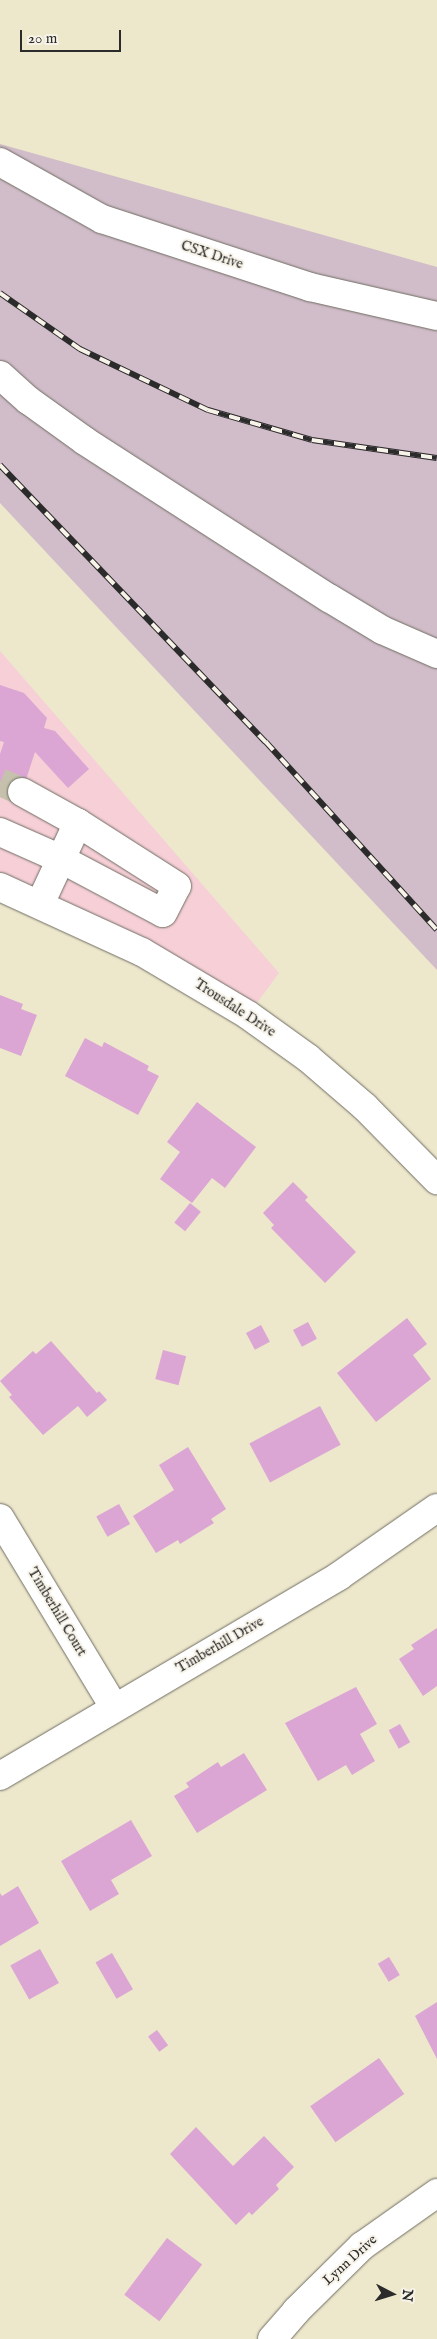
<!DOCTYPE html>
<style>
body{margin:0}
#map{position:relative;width:437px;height:2339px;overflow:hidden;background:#ede7cc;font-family:"IM FELL English",serif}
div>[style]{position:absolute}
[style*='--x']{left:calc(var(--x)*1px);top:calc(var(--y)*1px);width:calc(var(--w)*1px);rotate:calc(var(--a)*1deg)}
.built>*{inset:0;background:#f6cfd7}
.industrial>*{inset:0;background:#d1bdc9}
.building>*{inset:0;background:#dba6d4;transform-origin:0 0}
.minor-tunnel>*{height:28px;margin-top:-14px;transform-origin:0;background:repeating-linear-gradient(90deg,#c6c1ac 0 28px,transparent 0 42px)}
.roads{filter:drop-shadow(0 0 1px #6f6d63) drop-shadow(0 0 1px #6f6d63)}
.minor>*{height:28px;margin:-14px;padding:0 14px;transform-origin:14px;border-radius:14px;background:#fff}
.rail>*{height:5.5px;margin-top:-2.75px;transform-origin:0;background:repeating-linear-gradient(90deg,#f7f3e8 0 11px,#2b2b2b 0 22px);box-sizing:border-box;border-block:1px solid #2b2b2b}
span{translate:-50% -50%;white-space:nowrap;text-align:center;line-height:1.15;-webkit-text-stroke:4px #f7f3e8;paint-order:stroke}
.street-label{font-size:14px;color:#2b2b2b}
.north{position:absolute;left:367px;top:2269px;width:50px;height:50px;-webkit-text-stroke:4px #f7f3e8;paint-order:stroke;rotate:95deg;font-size:14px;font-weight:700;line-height:20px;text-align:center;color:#2b2b2b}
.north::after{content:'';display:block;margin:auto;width:18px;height:22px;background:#2b2b2b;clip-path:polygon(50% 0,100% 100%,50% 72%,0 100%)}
.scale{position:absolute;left:20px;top:30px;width:101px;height:22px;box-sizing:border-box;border:2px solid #2b2b2b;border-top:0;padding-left:6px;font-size:15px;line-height:18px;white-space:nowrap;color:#2b2b2b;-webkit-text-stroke:4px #f7f3e8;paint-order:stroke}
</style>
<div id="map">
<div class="built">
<i style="clip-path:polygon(0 651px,279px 973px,248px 1015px,0 887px)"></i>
</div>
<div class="industrial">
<i style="clip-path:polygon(0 144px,437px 267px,437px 970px,0 503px)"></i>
</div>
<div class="building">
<i style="clip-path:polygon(0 685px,24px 693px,47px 718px,44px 728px,55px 731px,89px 769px,68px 788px,35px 752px,20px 798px,0 792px,0 754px,4px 742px,0 741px)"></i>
<i style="clip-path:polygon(0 995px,23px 1004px,21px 1009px,37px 1015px,21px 1056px,0 1048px)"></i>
<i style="clip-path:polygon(85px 1038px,102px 1047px,104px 1042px,149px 1066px,147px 1070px,159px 1076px,138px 1115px,65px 1076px)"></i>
<i style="clip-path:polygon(197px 1102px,256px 1147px,225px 1188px,212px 1178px,192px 1203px,160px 1179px,180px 1152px,167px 1142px)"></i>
<i style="clip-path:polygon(293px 1182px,308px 1197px,305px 1200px,356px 1252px,325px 1283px,271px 1228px,274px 1225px,263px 1213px)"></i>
<i style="left:190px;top:1203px;width:14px;height:25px;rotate:39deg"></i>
<i style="clip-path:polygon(407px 1318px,427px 1344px,413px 1355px,431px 1379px,376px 1422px,337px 1373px)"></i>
<i style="left:308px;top:1322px;width:19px;height:17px;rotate:62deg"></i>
<i style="left:261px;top:1325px;width:19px;height:17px;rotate:62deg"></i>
<i style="clip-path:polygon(51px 1341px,97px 1393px,99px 1391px,107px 1400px,87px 1417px,78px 1406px,43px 1435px,9px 1397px,12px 1395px,0 1381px,33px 1351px,36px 1354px)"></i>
<i style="left:163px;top:1350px;width:24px;height:30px;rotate:15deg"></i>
<i style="left:320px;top:1406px;width:44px;height:80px;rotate:62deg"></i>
<i style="clip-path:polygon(188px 1447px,226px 1509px,211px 1519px,214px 1523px,180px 1544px,178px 1540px,156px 1553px,133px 1516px,174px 1490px,159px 1465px)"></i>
<i style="left:119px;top:1504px;width:23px;height:26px;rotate:61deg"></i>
<i style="clip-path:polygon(437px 1628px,437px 1686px,423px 1696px,399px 1659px,414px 1649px,411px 1645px)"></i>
<i style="clip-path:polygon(356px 1687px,377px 1724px,360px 1734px,375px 1761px,352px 1775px,346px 1765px,318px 1781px,285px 1723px)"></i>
<i style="left:400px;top:1724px;width:21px;height:13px;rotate:61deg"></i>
<i style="clip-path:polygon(244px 1753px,267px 1790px,197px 1833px,174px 1796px,189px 1787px,186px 1783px,218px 1762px,221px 1767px)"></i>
<i style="clip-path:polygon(131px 1820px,152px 1856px,111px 1880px,119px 1894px,90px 1911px,61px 1861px)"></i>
<i style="clip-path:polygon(18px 1886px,39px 1923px,0 1946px,0 1893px,2px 1896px)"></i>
<i style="left:40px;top:1949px;width:39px;height:34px;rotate:61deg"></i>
<i style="left:112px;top:1953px;width:42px;height:19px;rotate:60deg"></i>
<i style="left:389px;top:1957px;width:21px;height:13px;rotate:59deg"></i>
<i style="clip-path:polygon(437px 2002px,437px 2059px,415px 2016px)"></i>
<i style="left:157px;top:2030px;width:19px;height:11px;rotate:54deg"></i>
<i style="left:379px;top:2058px;width:44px;height:84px;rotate:55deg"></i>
<i style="clip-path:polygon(196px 2127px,233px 2166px,264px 2136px,294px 2167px,276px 2185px,279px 2189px,252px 2215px,249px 2212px,236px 2225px,170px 2154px)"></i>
<i style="left:167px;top:2238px;width:44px;height:71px;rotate:37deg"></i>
</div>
<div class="minor-tunnel">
<i style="--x:0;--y:782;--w:24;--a:24"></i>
</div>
<div class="roads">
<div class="minor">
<i style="--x:0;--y:162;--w:117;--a:29.2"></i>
<i style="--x:102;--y:219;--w:219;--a:18.1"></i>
<i style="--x:310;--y:287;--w:130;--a:12.9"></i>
<i style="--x:0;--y:375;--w:38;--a:42"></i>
<i style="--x:28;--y:400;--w:70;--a:35.7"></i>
<i style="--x:85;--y:441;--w:290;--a:32.8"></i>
<i style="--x:329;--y:598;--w:62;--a:31.1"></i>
<i style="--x:382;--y:630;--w:60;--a:23.6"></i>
<i style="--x:0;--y:832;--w:67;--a:23.9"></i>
<i style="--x:61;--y:859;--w:40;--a:-65"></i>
<i style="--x:78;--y:823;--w:64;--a:-151"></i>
<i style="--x:0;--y:887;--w:156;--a:24.6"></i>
<i style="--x:142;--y:952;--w:123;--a:30.7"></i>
<i style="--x:248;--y:1015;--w:74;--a:35.6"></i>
<i style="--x:308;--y:1058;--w:75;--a:40.7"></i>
<i style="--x:365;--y:1107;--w:103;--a:45.4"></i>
<i style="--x:40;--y:904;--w:50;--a:-65"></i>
<i style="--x:61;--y:859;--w:115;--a:27.9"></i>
<i style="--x:163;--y:913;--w:30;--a:-63"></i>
<i style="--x:177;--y:886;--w:117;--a:-147.5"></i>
<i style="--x:0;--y:1518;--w:221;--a:58.9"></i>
<i style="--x:0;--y:1776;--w:394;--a:-30.5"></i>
<i style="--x:339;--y:1576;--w:119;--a:-34.8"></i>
<i style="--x:272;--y:2339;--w:37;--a:-49"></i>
<i style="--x:296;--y:2311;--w:93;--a:-44.6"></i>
<i style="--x:362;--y:2246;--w:92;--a:-35.2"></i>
</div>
</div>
<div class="rail">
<i style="--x:0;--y:293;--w:98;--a:35"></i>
<i style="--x:80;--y:349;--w:142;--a:25.5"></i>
<i style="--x:208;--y:410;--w:108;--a:16.1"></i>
<i style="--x:312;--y:440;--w:126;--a:8.2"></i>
<i style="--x:0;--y:465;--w:384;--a:46.2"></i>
<i style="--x:266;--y:742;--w:254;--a:47.7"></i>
</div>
<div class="street-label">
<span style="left:212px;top:255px;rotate:18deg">CSX Drive</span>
<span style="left:235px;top:1008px;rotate:33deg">Trousdale Drive</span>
<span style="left:57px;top:1612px;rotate:59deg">Timberhill Court</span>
<span style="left:220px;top:1645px;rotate:-30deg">Timberhill Drive</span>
<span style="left:350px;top:2260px;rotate:-42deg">Lynn Drive</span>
</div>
<div class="north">N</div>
<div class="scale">20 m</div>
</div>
